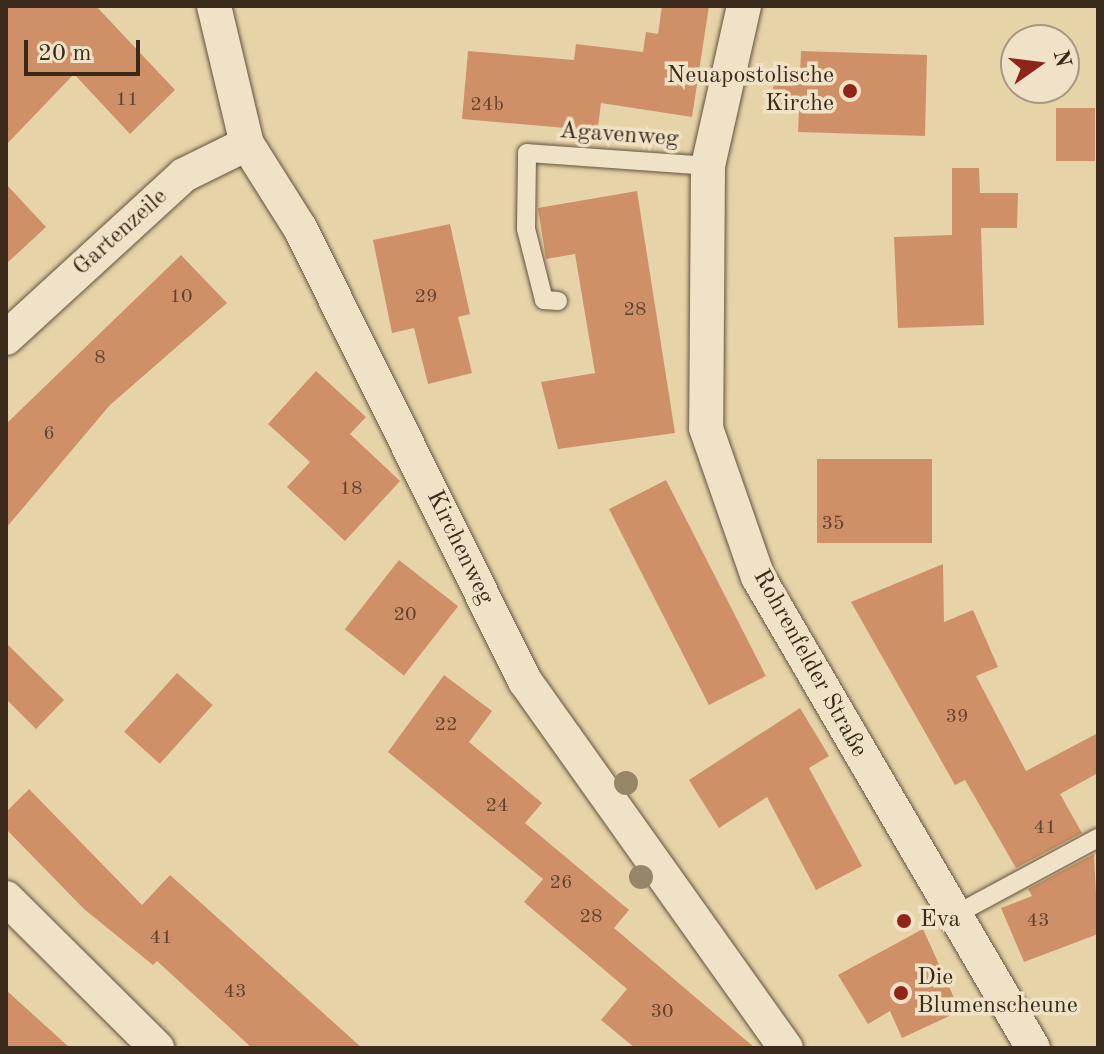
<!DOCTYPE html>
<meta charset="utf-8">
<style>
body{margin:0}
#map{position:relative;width:1104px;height:1054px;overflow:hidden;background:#e7d3a8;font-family:"Old Standard TT",serif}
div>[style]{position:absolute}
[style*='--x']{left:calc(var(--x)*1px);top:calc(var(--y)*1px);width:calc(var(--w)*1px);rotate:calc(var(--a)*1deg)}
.building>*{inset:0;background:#d09067;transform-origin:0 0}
.roads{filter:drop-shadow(0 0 2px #64543f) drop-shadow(0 0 2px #64543f)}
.lane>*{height:18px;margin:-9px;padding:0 9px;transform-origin:9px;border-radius:9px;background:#efe2c6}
.street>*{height:34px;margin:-17px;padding:0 17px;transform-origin:17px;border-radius:17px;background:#efe2c6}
.trees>*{width:24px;height:24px;margin:-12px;border-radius:50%;background:#968667}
.dots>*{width:22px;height:22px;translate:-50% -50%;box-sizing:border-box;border:4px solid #efe2c6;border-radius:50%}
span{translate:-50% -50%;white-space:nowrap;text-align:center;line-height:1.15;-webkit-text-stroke:7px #efe2c6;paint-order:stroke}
.number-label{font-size:20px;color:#5f442f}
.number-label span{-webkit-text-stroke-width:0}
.poi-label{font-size:24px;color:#392a1c}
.right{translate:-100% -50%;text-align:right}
.left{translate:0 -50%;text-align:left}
.street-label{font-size:24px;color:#392a1c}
.frame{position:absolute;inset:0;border:8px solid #392a1c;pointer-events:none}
.north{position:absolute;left:1000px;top:24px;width:80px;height:80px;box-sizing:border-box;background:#efe2c6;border:2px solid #a69882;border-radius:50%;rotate:76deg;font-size:22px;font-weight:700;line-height:32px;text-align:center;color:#392a1c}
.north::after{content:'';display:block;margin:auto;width:28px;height:36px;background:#8f2418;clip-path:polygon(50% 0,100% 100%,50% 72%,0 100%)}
.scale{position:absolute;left:24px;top:40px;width:116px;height:36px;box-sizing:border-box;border:4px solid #392a1c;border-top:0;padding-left:10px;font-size:24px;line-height:28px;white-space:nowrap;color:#392a1c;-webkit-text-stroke:6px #efe2c6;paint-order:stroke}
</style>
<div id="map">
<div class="building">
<i style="clip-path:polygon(6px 6px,96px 6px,175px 90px,130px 134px,74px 74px,6px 145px)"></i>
<i style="clip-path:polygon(662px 6px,709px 6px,692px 117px,601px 103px,596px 142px,565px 138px,566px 128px,462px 119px,468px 51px,574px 60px,576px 44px,643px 52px,646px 32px,658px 34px)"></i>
<i style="clip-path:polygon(801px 51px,927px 55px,925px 136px,798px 132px,799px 109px,772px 108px,774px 73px,800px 74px)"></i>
<i style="left:1056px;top:108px;width:39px;height:53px"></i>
<i style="clip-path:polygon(952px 168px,979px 168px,980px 193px,1018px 193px,1017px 228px,981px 228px,984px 325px,898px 328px,894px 237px,952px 235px)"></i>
<i style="clip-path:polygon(6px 184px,46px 227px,6px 264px)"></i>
<i style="clip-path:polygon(637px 191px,675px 433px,558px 449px,541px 382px,595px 373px,575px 254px,546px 259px,538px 208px)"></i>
<i style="clip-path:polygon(450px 224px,470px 314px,458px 317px,472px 373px,428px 384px,414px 328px,392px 333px,373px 240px)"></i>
<i style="clip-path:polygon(181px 255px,227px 303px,110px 405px,6px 528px,6px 424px)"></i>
<i style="clip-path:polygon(316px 371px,366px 417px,350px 434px,400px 481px,345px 541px,287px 487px,310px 462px,268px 424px)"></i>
<i style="left:817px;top:459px;width:115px;height:84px"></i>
<i style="left:666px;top:480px;width:220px;height:64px;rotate:63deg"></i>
<i style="left:399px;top:560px;width:75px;height:88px;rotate:38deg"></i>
<i style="clip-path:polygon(943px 564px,944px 622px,973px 610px,998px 667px,976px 676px,1026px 771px,1098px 733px,1098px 773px,1060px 794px,1082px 833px,1016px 868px,965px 780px,955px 785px,851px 602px)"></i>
<i style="clip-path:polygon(6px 643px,64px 700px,36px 729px,6px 699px)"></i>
<i style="left:177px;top:673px;width:48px;height:79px;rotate:42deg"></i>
<i style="clip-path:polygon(444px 675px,492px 711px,469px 742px,542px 803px,525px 823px,629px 910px,614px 928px,755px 1048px,635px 1048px,601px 1020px,627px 989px,524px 902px,543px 879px,388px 752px)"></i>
<i style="clip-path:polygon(800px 708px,829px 756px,809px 768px,862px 866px,816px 890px,767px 797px,719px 828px,689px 780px)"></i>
<i style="clip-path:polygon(29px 789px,142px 905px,170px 875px,362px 1048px,252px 1048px,157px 961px,153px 965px,84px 909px,6px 829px,6px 812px)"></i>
<i style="clip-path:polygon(1094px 854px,1098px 934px,1024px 962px,1001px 908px,1032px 896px,1028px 889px)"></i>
<i style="clip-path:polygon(923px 929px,960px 1011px,902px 1038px,890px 1011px,868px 1024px,838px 975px)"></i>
<i style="clip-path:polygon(6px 990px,70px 1048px,6px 1048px)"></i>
</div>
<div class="roads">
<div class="lane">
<i style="--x:558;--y:301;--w:14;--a:-176"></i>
<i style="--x:544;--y:300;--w:73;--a:-104.2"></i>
<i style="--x:526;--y:229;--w:76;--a:-89.2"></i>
<i style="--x:527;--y:153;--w:181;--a:4.1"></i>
<i style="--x:953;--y:916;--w:165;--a:-28.3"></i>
</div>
<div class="street">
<i style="--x:214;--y:6;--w:142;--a:76.6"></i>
<i style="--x:247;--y:144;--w:99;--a:57.8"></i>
<i style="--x:300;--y:228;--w:506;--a:63.59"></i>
<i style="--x:525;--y:681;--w:450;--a:54.6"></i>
<i style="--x:744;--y:6;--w:164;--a:102.7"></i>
<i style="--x:708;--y:166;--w:262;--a:90.4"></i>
<i style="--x:706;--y:428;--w:158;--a:70.8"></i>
<i style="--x:758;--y:577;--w:545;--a:59.72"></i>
<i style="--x:6;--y:338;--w:241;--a:-42.5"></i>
<i style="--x:184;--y:175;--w:70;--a:-26.2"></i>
<i style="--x:6;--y:898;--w:213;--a:44.8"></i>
</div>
</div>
<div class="trees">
<i style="left:626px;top:783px"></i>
<i style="left:641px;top:877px"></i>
</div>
<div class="dots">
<i style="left:850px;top:91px;background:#8f2418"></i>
<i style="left:904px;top:921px;background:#8f2418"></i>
<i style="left:901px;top:993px;background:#8f2418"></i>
</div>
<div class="number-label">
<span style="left:127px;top:100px">11</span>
<span style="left:487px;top:105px">24b</span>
<span style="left:181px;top:297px">10</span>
<span style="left:426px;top:297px">29</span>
<span style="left:635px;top:310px">28</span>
<span style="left:100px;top:358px">8</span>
<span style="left:49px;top:434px">6</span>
<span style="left:351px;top:489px">18</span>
<span style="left:833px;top:524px">35</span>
<span style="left:405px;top:615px">20</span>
<span style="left:957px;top:717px">39</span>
<span style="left:446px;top:725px">22</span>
<span style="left:497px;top:806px">24</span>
<span style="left:1045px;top:828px">41</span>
<span style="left:561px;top:883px">26</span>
<span style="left:591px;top:917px">28</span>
<span style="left:1038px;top:921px">43</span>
<span style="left:161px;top:938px">41</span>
<span style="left:235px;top:992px">43</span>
<span style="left:662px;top:1012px">30</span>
</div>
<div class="poi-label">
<span class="right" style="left:834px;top:91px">Neuapostolische<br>Kirche</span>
<span class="left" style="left:920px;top:921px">Eva</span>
<span class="left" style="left:917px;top:993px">Die<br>Blumenscheune</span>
</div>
<div class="street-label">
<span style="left:619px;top:136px;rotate:4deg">Agavenweg</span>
<span style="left:121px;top:233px;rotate:-42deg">Gartenzeile</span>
<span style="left:459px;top:548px;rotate:64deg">Kirchenweg</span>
<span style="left:809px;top:664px;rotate:61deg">Rohrenfelder Straße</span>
</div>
<div class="frame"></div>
<div class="north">N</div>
<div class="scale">20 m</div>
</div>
